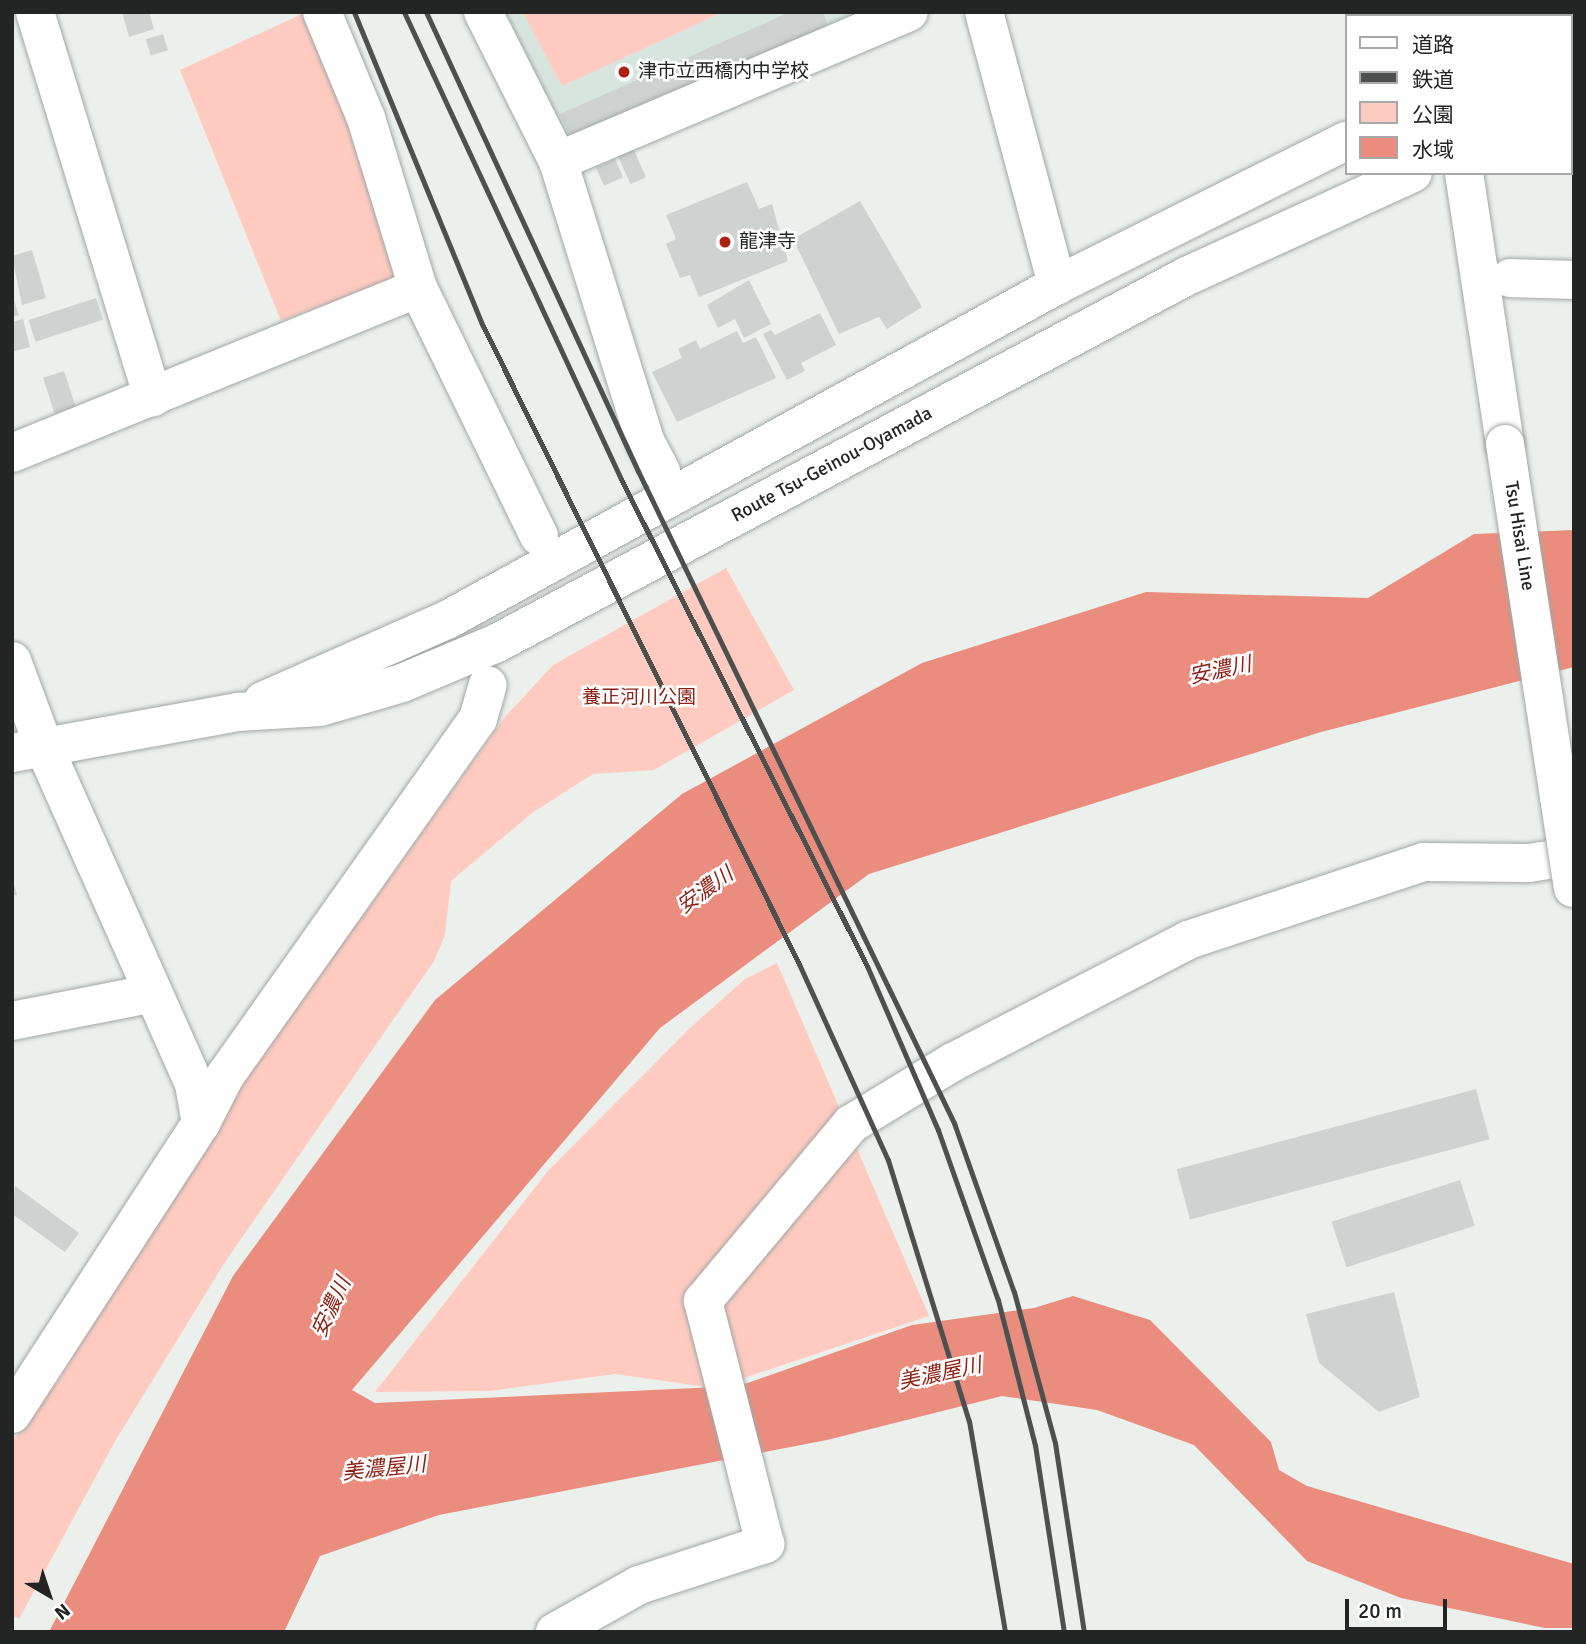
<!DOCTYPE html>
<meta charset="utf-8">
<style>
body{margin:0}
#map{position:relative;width:1586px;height:1644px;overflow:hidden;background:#ebf0ed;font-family:Signika,"Noto Sans JP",sans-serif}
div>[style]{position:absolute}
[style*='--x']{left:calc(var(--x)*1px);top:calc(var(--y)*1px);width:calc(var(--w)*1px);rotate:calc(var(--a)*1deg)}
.built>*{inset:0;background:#d8e5df}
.green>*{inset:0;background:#ffcbc1}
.water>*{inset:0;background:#ea8d7e}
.building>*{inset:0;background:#ced3d1;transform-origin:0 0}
.roads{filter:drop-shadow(0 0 2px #a2a7a5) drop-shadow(0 0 2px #a2a7a5)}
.minor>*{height:38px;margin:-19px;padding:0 19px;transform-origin:19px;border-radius:19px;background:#fff}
.tertiary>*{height:38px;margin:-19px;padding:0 19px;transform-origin:19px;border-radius:19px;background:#fff}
.secondary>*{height:38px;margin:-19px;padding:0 19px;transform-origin:19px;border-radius:19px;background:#fff}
.primary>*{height:38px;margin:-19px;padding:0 19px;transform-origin:19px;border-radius:19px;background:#fff}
.rail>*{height:5px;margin:-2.5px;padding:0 2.5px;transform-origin:2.5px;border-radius:2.5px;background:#4e504f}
.bridges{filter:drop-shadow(0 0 2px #a2a7a5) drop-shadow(0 0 2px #a2a7a5)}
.secondary-bridge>*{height:38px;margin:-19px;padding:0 19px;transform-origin:19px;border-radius:19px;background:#fff}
.dots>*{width:19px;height:19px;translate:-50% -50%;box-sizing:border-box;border:4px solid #fff;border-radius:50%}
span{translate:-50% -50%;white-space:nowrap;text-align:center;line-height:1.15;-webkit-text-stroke:5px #fff;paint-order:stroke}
.poi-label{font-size:19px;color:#232524}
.left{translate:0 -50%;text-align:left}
.street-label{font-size:19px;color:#232524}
.park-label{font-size:19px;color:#8c2014}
.water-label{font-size:21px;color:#8f2216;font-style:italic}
.frame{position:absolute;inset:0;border:14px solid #232524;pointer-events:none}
.legend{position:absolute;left:1345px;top:14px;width:228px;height:161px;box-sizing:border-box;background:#fff;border:2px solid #a7a8a7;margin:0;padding:9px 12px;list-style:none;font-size:21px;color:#232524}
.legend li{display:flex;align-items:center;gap:14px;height:35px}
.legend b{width:35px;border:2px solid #a7a8a7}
.north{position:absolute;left:14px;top:1560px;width:70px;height:70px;-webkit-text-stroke:5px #fff;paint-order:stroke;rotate:141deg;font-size:19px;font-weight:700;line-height:28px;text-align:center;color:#232524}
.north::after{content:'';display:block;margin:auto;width:24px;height:32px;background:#232524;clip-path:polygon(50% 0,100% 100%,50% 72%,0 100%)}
.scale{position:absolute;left:1345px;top:1599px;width:102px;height:32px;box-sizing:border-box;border:4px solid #232524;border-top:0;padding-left:9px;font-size:21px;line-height:24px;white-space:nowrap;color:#232524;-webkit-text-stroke:5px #fff;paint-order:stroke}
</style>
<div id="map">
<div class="built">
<i style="clip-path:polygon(496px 12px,865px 12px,569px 136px,558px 133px)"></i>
</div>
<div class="green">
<i style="clip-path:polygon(523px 12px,723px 12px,562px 86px)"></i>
<i style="clip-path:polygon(302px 14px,349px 118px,399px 267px,394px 279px,281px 321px,180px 70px)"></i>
<i style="clip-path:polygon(726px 568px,794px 690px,654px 770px,593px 774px,532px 813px,451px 881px,445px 935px,434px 961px,225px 1262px,114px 1443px,19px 1619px,12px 1615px,12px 1442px,58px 1381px,252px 1070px,505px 717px,553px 665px)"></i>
<i style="clip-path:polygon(777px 963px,929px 1316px,714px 1388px,615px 1374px,489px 1391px,375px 1392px,547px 1172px,689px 1029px,745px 979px)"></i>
</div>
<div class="water">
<i style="clip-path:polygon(1574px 530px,1574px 667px,1321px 732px,869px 874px,660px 1028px,352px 1390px,375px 1403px,739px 1386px,912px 1325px,1034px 1308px,1073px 1296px,1150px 1320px,1271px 1442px,1279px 1470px,1307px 1486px,1574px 1564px,1574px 1628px,1545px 1628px,1401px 1598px,1307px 1561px,1194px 1445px,1097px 1410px,1002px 1396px,827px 1440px,439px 1515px,320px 1556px,284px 1632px,49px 1632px,233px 1276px,435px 1000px,682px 794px,922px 663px,1146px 592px,1368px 598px,1474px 534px)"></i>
</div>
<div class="building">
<i style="clip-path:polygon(122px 12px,149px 12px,154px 29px,129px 37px)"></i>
<i style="clip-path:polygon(790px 12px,823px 12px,828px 26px,569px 135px,560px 114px)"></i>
<i style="left:163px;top:34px;width:17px;height:18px;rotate:73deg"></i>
<i style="left:633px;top:148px;width:32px;height:17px;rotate:66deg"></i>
<i style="left:615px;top:159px;width:20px;height:21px;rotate:66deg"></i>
<i style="clip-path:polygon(747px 182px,759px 209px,772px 204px,788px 261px,699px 297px,690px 275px,680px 278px,666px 244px,676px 239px,666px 215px)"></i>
<i style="clip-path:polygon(860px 201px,922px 307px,887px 329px,879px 317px,839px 334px,793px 239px)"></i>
<i style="clip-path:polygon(32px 250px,46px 298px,22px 305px,12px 256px)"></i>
<i style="clip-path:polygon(749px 280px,771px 324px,744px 338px,735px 319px,718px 328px,707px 305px)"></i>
<i style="clip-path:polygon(12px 294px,19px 315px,12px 317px)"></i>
<i style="left:96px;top:298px;width:23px;height:71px;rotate:72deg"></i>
<i style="clip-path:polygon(820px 313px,836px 345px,801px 363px,805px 371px,787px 380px,763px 334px,771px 330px,775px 335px)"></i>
<i style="clip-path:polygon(23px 319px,30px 347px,12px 352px,12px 322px)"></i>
<i style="clip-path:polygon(737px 331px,743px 343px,756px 337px,776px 378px,677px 422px,652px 372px,682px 358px,678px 349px,696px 340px,700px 349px)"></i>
<i style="left:64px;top:371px;width:38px;height:22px;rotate:72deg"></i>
<i style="clip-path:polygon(12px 877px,17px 895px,12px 896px)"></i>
<i style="left:1476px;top:1089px;width:52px;height:310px;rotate:75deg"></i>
<i style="left:1460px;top:1180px;width:48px;height:135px;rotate:72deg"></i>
<i style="clip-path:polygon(15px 1186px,79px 1233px,65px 1252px,12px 1214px)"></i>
<i style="clip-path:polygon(1394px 1292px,1420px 1397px,1379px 1412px,1319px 1363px,1306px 1314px)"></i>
</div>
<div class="roads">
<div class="minor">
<i style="--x:35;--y:12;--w:403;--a:73"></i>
<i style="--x:322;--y:12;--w:115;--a:67.5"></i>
<i style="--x:366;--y:118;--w:178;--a:73"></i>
<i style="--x:418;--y:288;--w:276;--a:64"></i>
<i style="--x:483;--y:12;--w:167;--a:63.3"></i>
<i style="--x:558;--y:161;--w:295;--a:72.7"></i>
<i style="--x:646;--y:443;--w:32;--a:62"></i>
<i style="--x:984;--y:12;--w:283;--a:75"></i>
<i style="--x:558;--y:161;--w:381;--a:-23"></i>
<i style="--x:1510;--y:278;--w:64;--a:1.8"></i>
<i style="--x:12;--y:453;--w:438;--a:-22.1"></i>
<i style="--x:12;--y:1021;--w:141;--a:-11.1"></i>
<i style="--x:201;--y:1123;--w:53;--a:-62.9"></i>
<i style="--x:225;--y:1076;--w:438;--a:-54.7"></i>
<i style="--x:478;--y:719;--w:35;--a:-74"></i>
<i style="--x:555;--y:1632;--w:96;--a:-29.2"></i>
<i style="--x:639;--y:1585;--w:133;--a:-18"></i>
<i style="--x:765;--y:1544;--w:251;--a:-104.3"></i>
<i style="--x:703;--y:1301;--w:231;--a:-50.1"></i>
<i style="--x:851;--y:1124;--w:119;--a:-31.3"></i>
<i style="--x:953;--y:1062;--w:265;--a:-27.4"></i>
<i style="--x:1188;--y:940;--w:249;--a:-18.3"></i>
<i style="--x:1424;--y:862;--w:105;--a:0.5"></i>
<i style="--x:1529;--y:863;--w:46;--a:-8.8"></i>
</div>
<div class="tertiary">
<i style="--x:12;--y:661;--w:92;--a:69.6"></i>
<i style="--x:44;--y:747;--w:369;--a:66"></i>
<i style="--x:194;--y:1084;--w:40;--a:80"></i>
<i style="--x:201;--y:1123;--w:347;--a:123"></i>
</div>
<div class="secondary">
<i style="--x:1436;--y:12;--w:4;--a:76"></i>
<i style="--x:1464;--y:173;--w:274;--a:81.4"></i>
</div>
<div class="primary">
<i style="--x:1570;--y:58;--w:4;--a:-27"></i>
<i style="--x:1570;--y:118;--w:4;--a:-14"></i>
<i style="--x:263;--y:701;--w:201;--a:-23.8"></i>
<i style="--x:447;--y:620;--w:696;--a:-28.77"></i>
<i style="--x:1057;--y:285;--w:323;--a:-26.5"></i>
<i style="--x:12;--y:753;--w:230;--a:-10.3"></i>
<i style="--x:238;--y:712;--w:82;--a:-3.5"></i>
<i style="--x:320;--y:707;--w:85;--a:-16.3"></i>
<i style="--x:402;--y:683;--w:103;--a:-22.8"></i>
<i style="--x:497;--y:643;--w:782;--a:-28.01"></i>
<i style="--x:1187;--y:276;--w:248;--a:-24.5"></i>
</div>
</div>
<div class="rail">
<i style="--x:354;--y:12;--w:339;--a:67.7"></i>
<i style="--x:483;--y:326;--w:712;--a:63.65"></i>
<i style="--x:799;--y:964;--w:215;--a:65.6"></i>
<i style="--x:888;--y:1160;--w:273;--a:72.8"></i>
<i style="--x:969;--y:1421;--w:214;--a:80.3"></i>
<i style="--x:404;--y:12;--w:515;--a:65.08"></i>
<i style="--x:621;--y:479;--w:546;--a:63.2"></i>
<i style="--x:867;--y:966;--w:179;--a:66.6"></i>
<i style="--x:938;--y:1130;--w:180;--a:70.6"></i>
<i style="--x:998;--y:1300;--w:150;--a:75.7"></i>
<i style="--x:1035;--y:1445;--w:189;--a:81.2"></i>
<i style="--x:426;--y:12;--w:506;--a:65.21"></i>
<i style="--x:638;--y:471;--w:725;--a:64.14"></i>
<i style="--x:954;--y:1123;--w:179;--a:70.5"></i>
<i style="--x:1014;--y:1292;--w:156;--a:74.8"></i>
<i style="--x:1055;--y:1443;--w:191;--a:81.3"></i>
</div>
<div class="bridges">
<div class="secondary-bridge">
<i style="--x:1505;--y:444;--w:449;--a:81.3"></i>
</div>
</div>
<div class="dots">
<i style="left:624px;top:72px;background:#af2012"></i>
<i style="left:725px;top:242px;background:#af2012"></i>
</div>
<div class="poi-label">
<span class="left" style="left:638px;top:72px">津市立西橋内中学校</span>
<span class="left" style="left:739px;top:242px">龍津寺</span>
</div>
<div class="street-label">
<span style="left:832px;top:465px;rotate:-28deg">Route Tsu-Geinou-Oyamada</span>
<span style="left:1519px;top:536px;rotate:81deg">Tsu Hisai Line</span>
</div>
<div class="park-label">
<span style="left:639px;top:698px">養正河川公園</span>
</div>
<div class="water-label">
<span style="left:1220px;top:670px;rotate:-12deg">安濃川</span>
<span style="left:705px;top:890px;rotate:-36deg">安濃川</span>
<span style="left:331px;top:1307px;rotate:-65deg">安濃川</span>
<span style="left:940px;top:1373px;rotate:-12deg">美濃屋川</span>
<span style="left:384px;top:1468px;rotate:-6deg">美濃屋川</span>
</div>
<div class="frame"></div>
<ul class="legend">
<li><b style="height:9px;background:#fff"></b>道路</li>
<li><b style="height:9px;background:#4e504f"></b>鉄道</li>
<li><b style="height:19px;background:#ffcbc1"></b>公園</li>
<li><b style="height:19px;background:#ea8d7e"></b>水域</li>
</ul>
<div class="north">N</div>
<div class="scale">20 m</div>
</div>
